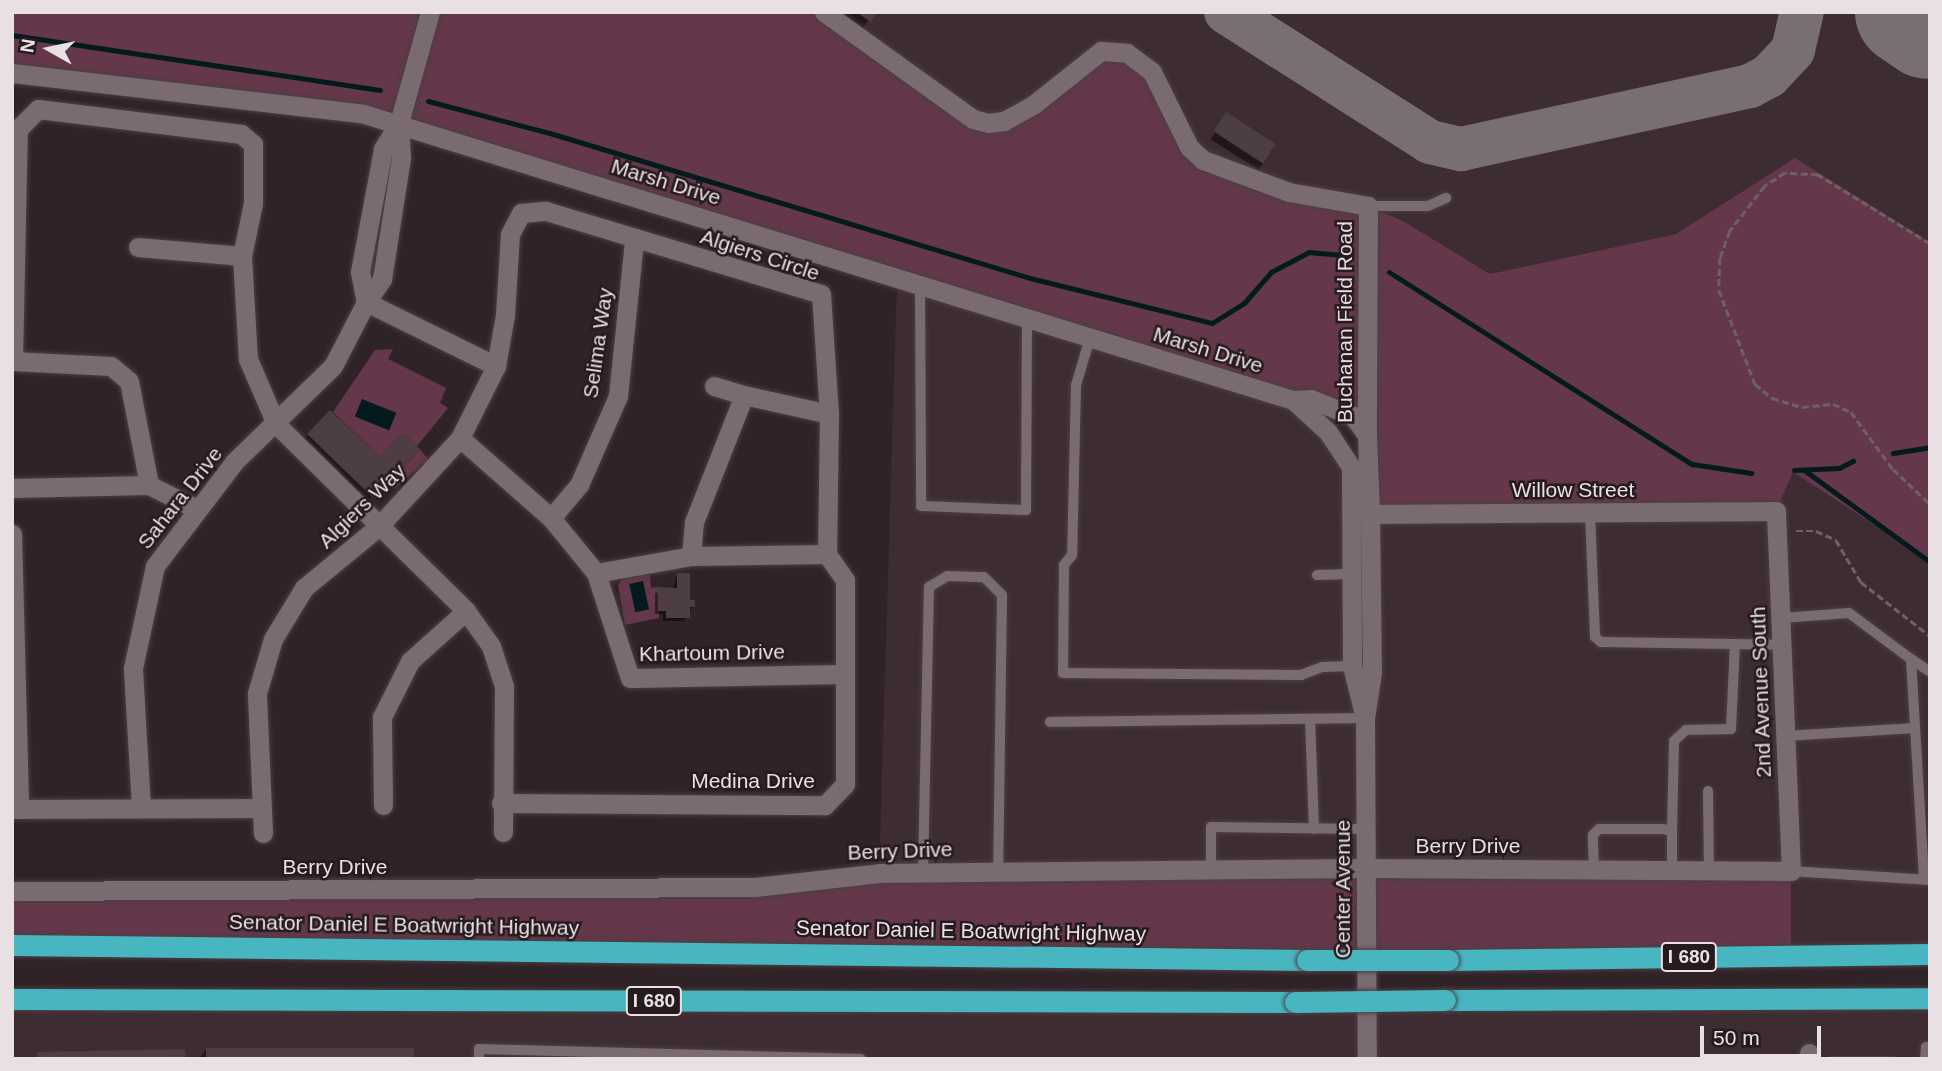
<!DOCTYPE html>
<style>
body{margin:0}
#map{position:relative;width:1942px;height:1071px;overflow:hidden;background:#302328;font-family:Arial,sans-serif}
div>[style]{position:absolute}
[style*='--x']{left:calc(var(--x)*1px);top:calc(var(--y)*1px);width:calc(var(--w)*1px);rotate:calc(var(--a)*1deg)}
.built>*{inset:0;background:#3e2c33}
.green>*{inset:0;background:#64384a}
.water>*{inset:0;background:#041b1e;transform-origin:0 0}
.shadow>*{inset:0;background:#0007;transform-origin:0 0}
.stream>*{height:5px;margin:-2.5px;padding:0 2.5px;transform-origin:2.5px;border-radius:2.5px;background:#041b1e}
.taxiway>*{height:44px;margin:-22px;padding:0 22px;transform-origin:22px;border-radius:22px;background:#796e72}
.runway>*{height:108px;margin:-54px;padding:0 54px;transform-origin:54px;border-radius:54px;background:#796e72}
.building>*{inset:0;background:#4c3e43;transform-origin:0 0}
.path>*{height:2.5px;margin-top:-1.25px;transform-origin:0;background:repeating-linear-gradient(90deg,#6d6166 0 7px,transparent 0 10.5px)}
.roads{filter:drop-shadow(0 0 2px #4a3f43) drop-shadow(0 0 2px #4a3f43)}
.service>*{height:10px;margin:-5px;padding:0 5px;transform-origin:5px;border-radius:5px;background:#7a6b71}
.minor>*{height:19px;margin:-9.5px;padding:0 9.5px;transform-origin:9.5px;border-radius:9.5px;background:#7a6b71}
.tertiary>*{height:19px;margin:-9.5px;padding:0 9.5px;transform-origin:9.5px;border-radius:9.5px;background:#7a6b71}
.motorway>*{height:21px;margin:-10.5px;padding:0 10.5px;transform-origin:10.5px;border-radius:10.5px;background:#48b6c1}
.bridges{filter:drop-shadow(0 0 2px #4a3f43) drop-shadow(0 0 2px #4a3f43)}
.motorway-bridge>*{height:21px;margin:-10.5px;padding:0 10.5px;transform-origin:10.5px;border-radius:10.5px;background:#48b6c1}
span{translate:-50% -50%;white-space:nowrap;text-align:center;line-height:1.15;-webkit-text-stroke:5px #261a1e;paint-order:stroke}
.shield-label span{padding:2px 5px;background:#261a1e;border:2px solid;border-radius:5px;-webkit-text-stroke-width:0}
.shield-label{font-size:19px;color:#e8e0e3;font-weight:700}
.street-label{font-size:21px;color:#e8e0e3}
.frame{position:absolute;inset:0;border:14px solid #e8e0e3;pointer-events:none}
.north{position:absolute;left:14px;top:14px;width:70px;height:70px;-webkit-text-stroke:5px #261a1e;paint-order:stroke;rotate:279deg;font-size:19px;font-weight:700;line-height:28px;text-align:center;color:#e8e0e3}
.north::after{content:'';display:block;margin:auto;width:24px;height:32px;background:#e8e0e3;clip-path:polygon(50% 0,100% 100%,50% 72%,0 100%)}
.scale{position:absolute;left:1700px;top:1026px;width:121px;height:32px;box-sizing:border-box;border:4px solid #e8e0e3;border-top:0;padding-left:9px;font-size:21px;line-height:24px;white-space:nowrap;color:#e8e0e3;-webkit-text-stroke:5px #261a1e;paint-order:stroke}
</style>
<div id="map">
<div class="built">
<i style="clip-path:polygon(824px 12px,1930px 12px,1930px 242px,1795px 158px,1676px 234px,1490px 274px,1403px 221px,1368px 206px,988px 123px)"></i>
<i style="clip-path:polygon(897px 279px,1293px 400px,1345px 452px,1365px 716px,1370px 514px,1794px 470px,1930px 560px,1930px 954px,1791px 956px,1791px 871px,879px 873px)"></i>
<i style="clip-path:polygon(1930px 998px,1930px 1059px,12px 1059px,12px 1007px)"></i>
</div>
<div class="green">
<i style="clip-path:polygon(12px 12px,824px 12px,973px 119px,988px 123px,1018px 115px,1101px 51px,1118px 50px,1152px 72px,1189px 147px,1203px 160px,1289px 192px,1368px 206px,1403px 221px,1490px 274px,1676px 234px,1795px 158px,1930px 242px,1930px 561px,1793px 472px,1776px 511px,1370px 514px,1360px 430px,1354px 416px,1311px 399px,1293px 400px,364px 114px,12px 73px)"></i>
<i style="clip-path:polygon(393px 349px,388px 359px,446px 388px,440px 403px,448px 408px,417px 446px,403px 433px,380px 457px,333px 412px,375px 350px)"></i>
<i style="clip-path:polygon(420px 449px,428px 459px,395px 489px,388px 483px)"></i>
<i style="clip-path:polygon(650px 574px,651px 588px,658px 587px,659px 618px,625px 625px,618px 585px,623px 578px)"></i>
<i style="clip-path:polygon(1791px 871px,1791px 956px,12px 945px,12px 891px,506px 889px,857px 873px)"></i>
</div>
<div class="water">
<i style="left:362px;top:399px;width:37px;height:19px;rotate:22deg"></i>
<i style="left:643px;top:581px;width:29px;height:14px;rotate:78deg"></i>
</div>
<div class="shadow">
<i style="clip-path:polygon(835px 12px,875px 12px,861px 30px)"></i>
<i style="left:1226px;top:115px;width:57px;height:29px;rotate:32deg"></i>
<i style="clip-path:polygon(330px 412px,380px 459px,418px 449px,364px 505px,300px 444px)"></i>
<i style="clip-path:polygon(677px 575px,693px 606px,684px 621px,663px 621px,663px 614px,655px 614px,655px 593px,673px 589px)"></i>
<i style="clip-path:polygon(206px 1050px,412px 1059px,198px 1059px)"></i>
</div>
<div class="stream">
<i style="--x:12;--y:35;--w:372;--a:8.5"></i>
<i style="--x:428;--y:101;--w:129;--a:14.8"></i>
<i style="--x:553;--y:134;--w:498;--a:16.8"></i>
<i style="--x:1030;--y:278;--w:187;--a:13.9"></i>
<i style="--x:1212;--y:323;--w:39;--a:-32"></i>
<i style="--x:1245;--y:302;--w:40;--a:-49"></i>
<i style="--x:1271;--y:272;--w:43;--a:-27.8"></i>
<i style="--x:1309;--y:252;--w:36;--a:5"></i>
<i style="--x:1389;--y:272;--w:359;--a:32.4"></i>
<i style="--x:1692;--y:464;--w:60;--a:8.7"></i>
<i style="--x:1893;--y:453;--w:37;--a:-9"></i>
<i style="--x:1794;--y:470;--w:45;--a:-2.5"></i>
<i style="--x:1839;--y:468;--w:16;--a:-27"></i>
<i style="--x:1804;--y:470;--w:156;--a:36.1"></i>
</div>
<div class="taxiway">
<i style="--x:1226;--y:12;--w:242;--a:32.5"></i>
<i style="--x:1430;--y:142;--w:32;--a:13"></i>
<i style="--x:1461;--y:149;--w:296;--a:-12.3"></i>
<i style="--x:1750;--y:86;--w:21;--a:-28"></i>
<i style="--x:1769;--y:76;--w:35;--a:-47"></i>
<i style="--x:1793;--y:50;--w:39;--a:-77"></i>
</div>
<div class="runway">
<i style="--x:1909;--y:12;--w:23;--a:34"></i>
</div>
<div class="building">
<i style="clip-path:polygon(856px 12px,877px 12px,871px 22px)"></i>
<i style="left:1226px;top:112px;width:59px;height:23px;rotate:33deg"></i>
<i style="clip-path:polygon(330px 410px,380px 457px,403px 433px,420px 449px,373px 498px,307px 434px)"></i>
<i style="clip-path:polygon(677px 573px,690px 573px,690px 600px,695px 600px,695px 607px,690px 607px,690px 618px,666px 618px,666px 611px,658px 611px,658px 587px,677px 588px)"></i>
<i style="left:206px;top:1048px;width:208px;height:11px"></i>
<i style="clip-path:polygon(185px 1049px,186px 1059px,38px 1059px,37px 1052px)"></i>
<i style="left:1830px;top:1056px;width:65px;height:3px"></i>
</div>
<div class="path">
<i style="--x:1930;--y:244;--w:132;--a:-148.4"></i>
<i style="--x:1818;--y:175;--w:33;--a:-177"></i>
<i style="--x:1785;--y:173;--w:24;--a:147"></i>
<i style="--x:1765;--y:186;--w:57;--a:127.9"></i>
<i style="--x:1730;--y:231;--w:29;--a:110"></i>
<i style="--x:1720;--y:258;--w:32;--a:92"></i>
<i style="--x:1719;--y:290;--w:101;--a:69"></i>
<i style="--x:1755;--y:384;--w:22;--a:39"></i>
<i style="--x:1772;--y:398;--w:31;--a:17"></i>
<i style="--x:1802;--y:407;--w:31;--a:-6"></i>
<i style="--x:1833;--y:404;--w:20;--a:24"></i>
<i style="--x:1851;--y:412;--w:71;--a:53.6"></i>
<i style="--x:1893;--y:469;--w:51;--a:43.4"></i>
<i style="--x:1796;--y:531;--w:20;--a:0"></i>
<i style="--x:1816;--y:531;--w:22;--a:24"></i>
<i style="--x:1836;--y:540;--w:49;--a:59.2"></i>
<i style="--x:1861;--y:582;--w:88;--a:38"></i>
</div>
<div class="roads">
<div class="service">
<i style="--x:1368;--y:206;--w:60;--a:0"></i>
<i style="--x:1428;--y:206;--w:20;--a:-24"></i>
<i style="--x:920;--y:285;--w:221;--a:89.7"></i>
<i style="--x:921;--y:506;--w:105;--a:2.2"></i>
<i style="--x:1026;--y:510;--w:192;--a:-89.7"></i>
<i style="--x:1090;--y:338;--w:49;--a:106.6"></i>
<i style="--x:1076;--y:385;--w:170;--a:91.3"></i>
<i style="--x:1072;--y:555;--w:13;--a:129"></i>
<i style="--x:1064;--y:565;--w:108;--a:90.5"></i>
<i style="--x:1063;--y:673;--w:238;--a:0.5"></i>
<i style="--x:1301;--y:675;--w:22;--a:-21"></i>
<i style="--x:1322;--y:667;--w:30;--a:-2"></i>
<i style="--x:1590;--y:512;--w:125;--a:87.7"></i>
<i style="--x:1595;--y:637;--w:8;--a:40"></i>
<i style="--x:1601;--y:642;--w:181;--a:0.9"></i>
<i style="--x:1317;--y:575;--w:32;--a:-2"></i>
<i style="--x:1781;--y:618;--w:68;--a:-4.2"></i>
<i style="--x:1849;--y:613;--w:77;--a:36.6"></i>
<i style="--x:1911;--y:659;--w:221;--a:86.6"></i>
<i style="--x:1911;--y:659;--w:23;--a:34"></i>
<i style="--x:1310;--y:719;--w:110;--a:87.9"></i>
<i style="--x:1050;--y:722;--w:315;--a:-0.7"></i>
<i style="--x:1786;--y:736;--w:129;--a:-3.5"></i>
<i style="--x:1708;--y:791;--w:79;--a:89.3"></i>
<i style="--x:1672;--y:831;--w:90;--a:-88.7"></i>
<i style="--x:1674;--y:741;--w:16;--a:-43"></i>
<i style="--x:1686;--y:730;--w:45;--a:-1.3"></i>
<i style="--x:1731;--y:729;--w:84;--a:-87.3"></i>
<i style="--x:1211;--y:870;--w:43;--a:-90"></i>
<i style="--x:1211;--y:827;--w:155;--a:0.7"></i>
<i style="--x:1594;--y:870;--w:35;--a:-92"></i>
<i style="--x:1593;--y:835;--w:8;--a:-45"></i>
<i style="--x:1599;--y:829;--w:64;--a:0"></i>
<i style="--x:1663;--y:829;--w:9;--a:13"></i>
<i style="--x:1672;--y:831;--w:39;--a:90"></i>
<i style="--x:1791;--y:871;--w:139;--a:3.7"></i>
<i style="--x:923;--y:872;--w:285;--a:-88.8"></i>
<i style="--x:929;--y:587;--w:21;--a:-31"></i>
<i style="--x:947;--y:576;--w:37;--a:2"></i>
<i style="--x:984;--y:577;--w:25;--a:45"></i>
<i style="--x:1002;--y:595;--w:277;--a:90.8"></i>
<i style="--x:479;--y:1059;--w:10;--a:-90"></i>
<i style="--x:479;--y:1049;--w:382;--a:1.5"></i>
<i style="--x:1925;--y:1059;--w:12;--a:-85"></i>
<i style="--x:1926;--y:1047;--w:4;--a:0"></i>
</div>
<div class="minor">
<i style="--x:824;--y:12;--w:183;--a:35.7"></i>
<i style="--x:973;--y:119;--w:16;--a:15"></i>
<i style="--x:988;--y:123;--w:16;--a:-7"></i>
<i style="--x:1004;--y:121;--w:33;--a:-29"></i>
<i style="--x:1033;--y:105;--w:87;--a:-38.5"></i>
<i style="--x:1101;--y:51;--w:26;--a:4"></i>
<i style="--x:1127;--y:53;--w:31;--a:37"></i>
<i style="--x:1152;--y:72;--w:84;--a:63.7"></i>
<i style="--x:1189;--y:147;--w:19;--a:43"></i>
<i style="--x:1203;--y:160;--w:92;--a:20.4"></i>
<i style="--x:1289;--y:192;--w:80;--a:10"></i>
<i style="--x:1368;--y:206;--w:229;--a:90.3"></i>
<i style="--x:399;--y:123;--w:31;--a:122"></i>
<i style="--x:383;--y:149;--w:125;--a:100.6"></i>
<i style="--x:360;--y:272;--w:31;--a:79"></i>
<i style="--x:366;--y:302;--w:28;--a:-55"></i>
<i style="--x:382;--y:279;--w:122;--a:-81.1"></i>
<i style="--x:401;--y:158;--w:35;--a:-93"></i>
<i style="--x:399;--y:123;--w:115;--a:-74.4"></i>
<i style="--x:138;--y:247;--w:104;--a:4.9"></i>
<i style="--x:12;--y:361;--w:99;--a:2.9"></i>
<i style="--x:111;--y:366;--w:23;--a:40"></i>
<i style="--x:129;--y:381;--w:106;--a:79.1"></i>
<i style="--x:13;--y:361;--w:232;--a:-88.8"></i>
<i style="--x:18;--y:129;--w:28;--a:-45"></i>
<i style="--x:38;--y:109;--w:205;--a:7"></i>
<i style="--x:241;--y:134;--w:16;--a:40"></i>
<i style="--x:253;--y:144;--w:59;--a:90"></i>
<i style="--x:253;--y:203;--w:54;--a:101.7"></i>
<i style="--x:242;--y:256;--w:103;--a:86.7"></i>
<i style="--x:248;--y:359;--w:71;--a:66.7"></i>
<i style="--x:276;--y:424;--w:267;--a:44.5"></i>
<i style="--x:466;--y:611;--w:43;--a:54.5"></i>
<i style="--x:491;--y:646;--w:42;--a:72"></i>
<i style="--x:504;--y:686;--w:146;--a:90.4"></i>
<i style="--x:714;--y:386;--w:31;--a:17"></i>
<i style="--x:460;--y:438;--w:121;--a:41.3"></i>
<i style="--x:551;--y:518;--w:71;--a:50.7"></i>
<i style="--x:596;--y:573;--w:110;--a:72.1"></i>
<i style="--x:630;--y:678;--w:215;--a:-1.1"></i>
<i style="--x:12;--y:488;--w:137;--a:-1.3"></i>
<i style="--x:149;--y:485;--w:54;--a:26.6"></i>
<i style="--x:551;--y:518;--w:43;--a:-49.7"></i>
<i style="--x:579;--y:485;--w:97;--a:-66.3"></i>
<i style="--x:618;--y:396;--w:156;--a:-84.1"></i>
<i style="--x:12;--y:534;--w:275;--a:88.5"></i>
<i style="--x:691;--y:556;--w:34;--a:-85"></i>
<i style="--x:694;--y:522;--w:136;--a:-68.5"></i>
<i style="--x:744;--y:395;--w:87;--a:12.6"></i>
<i style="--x:596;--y:573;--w:97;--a:-10.1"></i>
<i style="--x:691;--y:556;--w:136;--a:-0.8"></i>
<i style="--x:501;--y:803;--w:324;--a:0.4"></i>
<i style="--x:825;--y:805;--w:29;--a:-46"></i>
<i style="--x:845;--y:784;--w:204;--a:-90"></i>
<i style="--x:845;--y:580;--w:32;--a:-125"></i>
<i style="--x:383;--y:805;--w:88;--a:-90.7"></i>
<i style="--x:382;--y:717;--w:63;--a:-63.4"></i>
<i style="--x:410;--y:661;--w:75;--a:-41.8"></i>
<i style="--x:141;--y:808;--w:140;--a:-93.3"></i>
<i style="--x:133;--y:668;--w:104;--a:-77.8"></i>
<i style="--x:155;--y:566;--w:132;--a:-52.7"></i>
<i style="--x:235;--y:461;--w:136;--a:-44.1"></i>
<i style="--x:333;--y:366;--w:72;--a:-62.7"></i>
<i style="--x:366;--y:302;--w:145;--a:26.2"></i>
<i style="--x:12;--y:809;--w:248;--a:-0.2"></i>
<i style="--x:263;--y:833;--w:140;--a:-92.5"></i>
<i style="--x:257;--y:693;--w:56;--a:-73.5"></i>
<i style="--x:273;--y:639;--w:60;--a:-58.7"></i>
<i style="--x:304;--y:588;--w:96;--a:-39.5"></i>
<i style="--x:378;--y:527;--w:121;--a:-47.3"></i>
<i style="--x:460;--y:438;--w:80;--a:-63.4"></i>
<i style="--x:496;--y:366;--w:52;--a:-80"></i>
<i style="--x:505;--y:315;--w:81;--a:-86.5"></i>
<i style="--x:510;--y:234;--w:24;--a:-62"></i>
<i style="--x:521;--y:213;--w:25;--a:-5"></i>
<i style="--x:546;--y:211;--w:287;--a:16.8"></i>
<i style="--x:821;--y:294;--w:120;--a:86.2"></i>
<i style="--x:829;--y:414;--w:140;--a:90.8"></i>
<i style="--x:12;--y:891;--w:743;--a:-0.31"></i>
<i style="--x:755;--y:887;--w:125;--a:-6.4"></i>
<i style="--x:879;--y:873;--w:487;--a:-0.6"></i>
<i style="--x:1366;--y:868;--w:425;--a:0.4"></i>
<i style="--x:1791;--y:871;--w:360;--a:-92.4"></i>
<i style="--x:1776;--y:511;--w:406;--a:179.6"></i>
<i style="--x:1809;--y:1053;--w:6;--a:90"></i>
</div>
<div class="tertiary">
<i style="--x:12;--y:73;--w:354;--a:6.6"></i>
<i style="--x:364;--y:114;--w:972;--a:17.11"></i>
<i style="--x:1293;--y:400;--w:18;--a:-3"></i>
<i style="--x:1311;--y:399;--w:45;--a:22"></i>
<i style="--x:1353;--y:416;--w:24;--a:54"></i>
<i style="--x:1367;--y:435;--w:79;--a:87.8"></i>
<i style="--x:1370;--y:514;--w:158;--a:89.3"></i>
<i style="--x:1372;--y:672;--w:47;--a:98.7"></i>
<i style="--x:1365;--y:718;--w:341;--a:89.7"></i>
<i style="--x:1293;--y:400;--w:47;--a:42.4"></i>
<i style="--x:1328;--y:432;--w:42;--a:56.7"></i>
<i style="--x:1351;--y:467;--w:199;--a:89.7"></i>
<i style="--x:1352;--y:666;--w:45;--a:76"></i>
</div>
<div class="motorway">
<i style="--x:12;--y:945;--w:1295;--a:0.66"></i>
<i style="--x:1448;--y:960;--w:482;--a:-0.7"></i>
<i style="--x:12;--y:999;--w:1283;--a:0.13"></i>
<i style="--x:1445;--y:1000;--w:485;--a:-0.2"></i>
</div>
</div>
<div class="bridges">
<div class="motorway-bridge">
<i style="--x:1307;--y:960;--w:141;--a:0"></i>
<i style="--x:1295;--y:1002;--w:150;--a:-0.8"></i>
</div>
</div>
<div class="shield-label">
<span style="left:1689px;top:957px">I 680</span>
<span style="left:654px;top:1001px">I 680</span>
</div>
<div class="street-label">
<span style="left:666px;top:182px;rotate:17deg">Marsh Drive</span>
<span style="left:760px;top:255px;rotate:18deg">Algiers Circle</span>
<span style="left:1345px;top:322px;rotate:-90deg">Buchanan Field Road</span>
<span style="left:598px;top:343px;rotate:-82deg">Selima Way</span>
<span style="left:1208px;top:350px;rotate:17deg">Marsh Drive</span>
<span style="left:1573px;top:490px">Willow Street</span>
<span style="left:180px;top:498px;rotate:-52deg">Sahara Drive</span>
<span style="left:362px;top:506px;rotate:-44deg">Algiers Way</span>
<span style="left:712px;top:653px;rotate:-1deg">Khartoum Drive</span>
<span style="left:1761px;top:692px;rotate:-92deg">2nd Avenue South</span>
<span style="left:753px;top:781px">Medina Drive</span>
<span style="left:1468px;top:846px">Berry Drive</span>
<span style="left:900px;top:851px;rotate:-2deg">Berry Drive</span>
<span style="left:335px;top:867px">Berry Drive</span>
<span style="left:1343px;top:889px;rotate:-90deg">Center Avenue</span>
<span style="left:404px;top:925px;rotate:1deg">Senator Daniel E Boatwright Highway</span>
<span style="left:971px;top:931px;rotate:1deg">Senator Daniel E Boatwright Highway</span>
</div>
<div class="frame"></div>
<div class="north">N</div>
<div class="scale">50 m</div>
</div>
